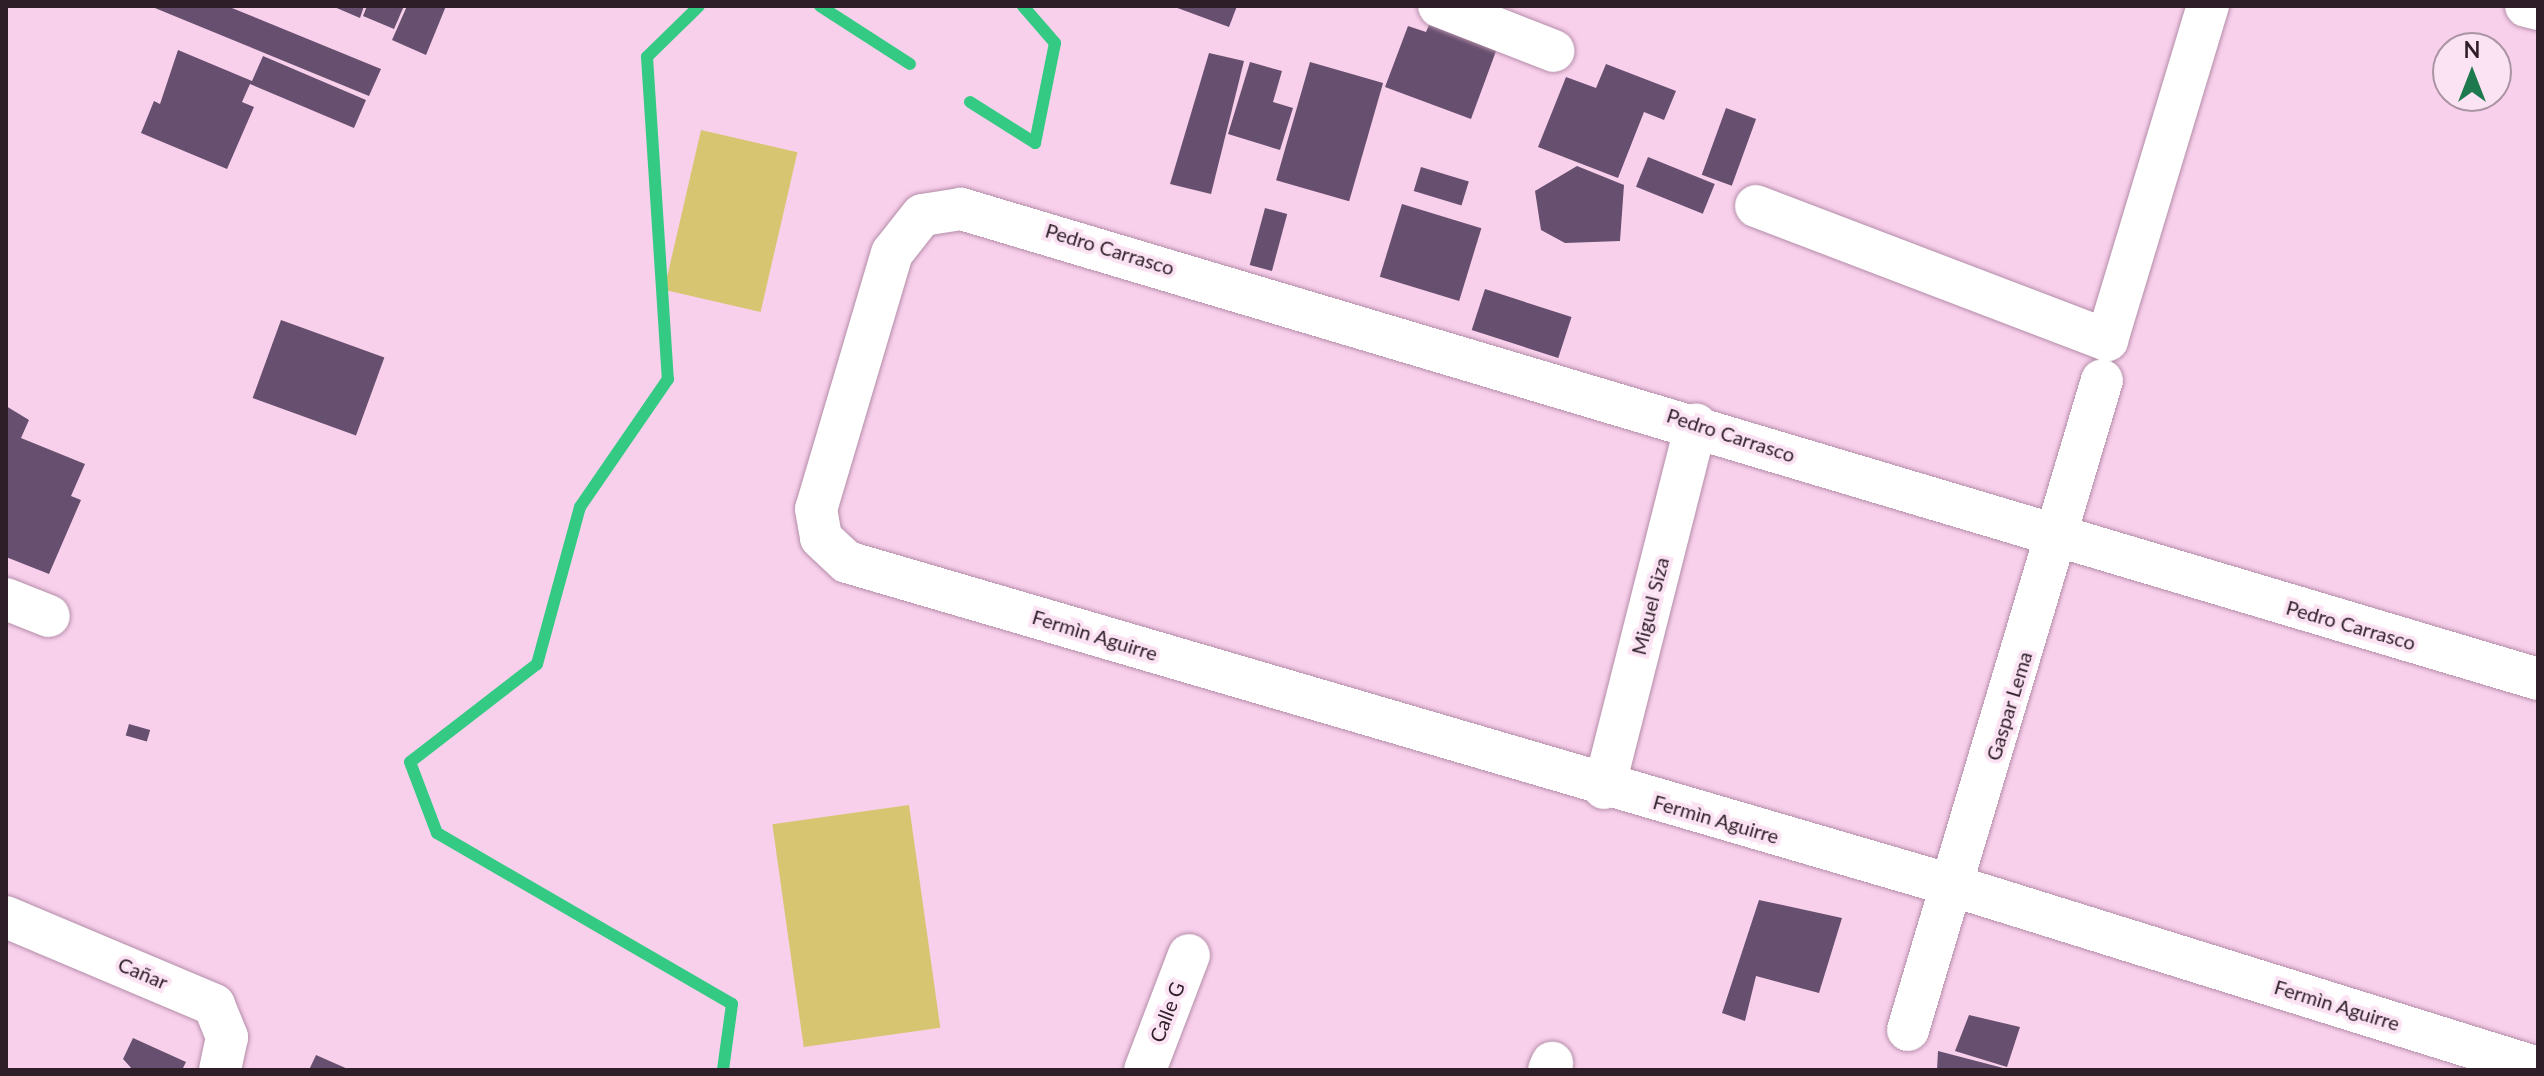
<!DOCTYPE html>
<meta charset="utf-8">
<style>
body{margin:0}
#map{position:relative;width:2544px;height:1076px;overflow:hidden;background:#f9d0ec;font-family:Lato,sans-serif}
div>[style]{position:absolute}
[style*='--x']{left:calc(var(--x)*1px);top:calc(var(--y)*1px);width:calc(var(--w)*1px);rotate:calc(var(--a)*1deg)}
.green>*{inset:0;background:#d7c572;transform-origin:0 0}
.stream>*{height:12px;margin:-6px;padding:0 6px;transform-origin:6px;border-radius:6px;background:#34ca84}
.building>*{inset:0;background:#674f6f;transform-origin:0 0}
.roads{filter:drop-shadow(0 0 2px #b38da8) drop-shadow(0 0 2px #b38da8)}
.street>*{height:42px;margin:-21px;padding:0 21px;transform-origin:21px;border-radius:21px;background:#fff}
span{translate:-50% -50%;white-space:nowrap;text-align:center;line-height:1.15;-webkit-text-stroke:8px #fce3f4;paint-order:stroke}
.street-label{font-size:20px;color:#2d1e28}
.frame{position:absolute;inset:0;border:8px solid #2d1e28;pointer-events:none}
.north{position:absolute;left:2432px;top:32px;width:80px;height:80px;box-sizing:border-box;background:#fce3f4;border:2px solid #a994a2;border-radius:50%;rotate:0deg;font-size:22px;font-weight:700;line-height:32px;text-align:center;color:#2d1e28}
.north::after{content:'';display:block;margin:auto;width:28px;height:36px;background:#1f794e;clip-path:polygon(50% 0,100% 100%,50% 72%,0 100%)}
</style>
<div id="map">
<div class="green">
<i style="left:701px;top:130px;width:99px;height:164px;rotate:13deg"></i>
<i style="left:909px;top:805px;width:225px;height:138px;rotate:82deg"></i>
</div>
<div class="stream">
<i style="--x:699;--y:6;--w:73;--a:135.6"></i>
<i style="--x:647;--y:57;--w:323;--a:86.3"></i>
<i style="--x:668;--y:379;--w:155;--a:124.5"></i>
<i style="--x:580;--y:507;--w:163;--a:105.3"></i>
<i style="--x:537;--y:664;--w:160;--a:142.3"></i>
<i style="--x:410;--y:762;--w:76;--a:69.2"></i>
<i style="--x:437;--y:833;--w:341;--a:30.1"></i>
<i style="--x:732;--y:1004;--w:67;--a:97.8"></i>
<i style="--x:820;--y:6;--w:107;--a:32.8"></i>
<i style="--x:970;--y:102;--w:77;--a:32.2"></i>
<i style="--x:1035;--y:143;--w:102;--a:-78.7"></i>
<i style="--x:1055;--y:43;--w:49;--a:-130.9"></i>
</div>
<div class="building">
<i style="clip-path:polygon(150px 6px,227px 6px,381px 69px,369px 96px)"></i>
<i style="clip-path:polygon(332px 6px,364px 6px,360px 18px)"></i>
<i style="clip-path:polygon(367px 6px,404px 6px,394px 29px,363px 16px)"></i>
<i style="clip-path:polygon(407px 6px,446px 6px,426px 55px,392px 40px)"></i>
<i style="clip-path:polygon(1172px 6px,1237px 6px,1229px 27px)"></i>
<i style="clip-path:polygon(1432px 18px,1499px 43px,1471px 119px,1385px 87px,1408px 26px,1426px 32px)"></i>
<i style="clip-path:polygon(178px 50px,252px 81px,263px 56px,366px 100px,354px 128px,250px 84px,242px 102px,254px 107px,227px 169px,141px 133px,154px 101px,160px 104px)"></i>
<i style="clip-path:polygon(1209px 53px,1244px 61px,1211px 194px,1170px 184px)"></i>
<i style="clip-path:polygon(1250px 62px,1282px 71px,1273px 102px,1293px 108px,1280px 150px,1228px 134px)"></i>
<i style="left:1310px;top:62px;width:76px;height:123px;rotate:16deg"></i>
<i style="clip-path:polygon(1606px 64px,1676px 91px,1664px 120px,1644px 112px,1618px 178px,1538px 147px,1566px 77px,1596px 88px)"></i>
<i style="left:1726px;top:108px;width:32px;height:71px;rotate:20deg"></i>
<i style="left:1648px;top:157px;width:72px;height:32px;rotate:22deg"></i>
<i style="clip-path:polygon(1577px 166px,1624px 185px,1620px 241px,1565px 243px,1541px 230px,1535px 191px)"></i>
<i style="left:1421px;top:167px;width:50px;height:25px;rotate:17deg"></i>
<i style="left:1402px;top:204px;width:83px;height:76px;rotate:17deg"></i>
<i style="left:1265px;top:208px;width:23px;height:59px;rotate:15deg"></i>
<i style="left:1485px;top:289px;width:91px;height:43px;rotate:18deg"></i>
<i style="left:281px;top:320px;width:110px;height:83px;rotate:20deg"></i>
<i style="clip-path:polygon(6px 406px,29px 420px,21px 438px,85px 464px,71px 496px,81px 500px,49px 574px,6px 557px)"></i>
<i style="left:129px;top:724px;width:22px;height:12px;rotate:16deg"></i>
<i style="clip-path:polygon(1759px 900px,1842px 918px,1819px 993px,1756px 976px,1745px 1021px,1722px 1013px)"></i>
<i style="clip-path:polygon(1969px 1015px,2020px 1027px,2007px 1067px,1955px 1051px)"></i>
<i style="clip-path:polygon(133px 1038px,186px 1062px,182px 1070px,133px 1070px,123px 1059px)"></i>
<i style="clip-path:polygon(1938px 1051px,2007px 1069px,2007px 1070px,1937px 1070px)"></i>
<i style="clip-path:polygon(316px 1055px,350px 1070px,309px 1070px)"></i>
</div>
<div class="roads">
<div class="street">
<i style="--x:1439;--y:6;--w:123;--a:21.4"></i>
<i style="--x:2526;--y:6;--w:12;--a:14"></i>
<i style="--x:1756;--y:206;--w:376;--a:20.9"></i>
<i style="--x:2107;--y:340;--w:349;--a:-73.2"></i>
<i style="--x:6;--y:599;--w:46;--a:21.6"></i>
<i style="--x:2538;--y:679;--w:1646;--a:-163.4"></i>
<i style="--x:961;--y:209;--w:39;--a:171"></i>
<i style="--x:922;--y:215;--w:48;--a:128.3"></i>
<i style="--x:892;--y:253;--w:267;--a:106.5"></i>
<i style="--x:816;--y:509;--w:29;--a:80"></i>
<i style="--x:821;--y:538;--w:35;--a:43"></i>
<i style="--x:847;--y:562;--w:1153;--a:16.31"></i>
<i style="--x:1954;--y:886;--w:612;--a:17.31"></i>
<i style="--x:1604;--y:788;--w:375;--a:-75.8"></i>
<i style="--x:6;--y:917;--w:226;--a:22.9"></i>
<i style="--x:214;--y:1005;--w:35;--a:68"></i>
<i style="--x:227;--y:1037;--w:34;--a:102"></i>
<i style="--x:1908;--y:1030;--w:678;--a:-73.38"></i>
<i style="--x:1145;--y:1070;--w:123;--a:-69.1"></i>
<i style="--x:1549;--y:1070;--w:8;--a:-67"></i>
</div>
</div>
<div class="street-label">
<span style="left:1110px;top:249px;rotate:17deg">Pedro Carrasco</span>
<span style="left:1731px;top:435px;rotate:18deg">Pedro Carrasco</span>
<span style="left:1650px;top:606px;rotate:-76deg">Miguel Siza</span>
<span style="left:2351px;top:625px;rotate:16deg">Pedro Carrasco</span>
<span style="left:1095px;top:635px;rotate:17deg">Fermìn Aguirre</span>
<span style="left:2009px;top:706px;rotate:-73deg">Gaspar Lema</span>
<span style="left:1716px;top:819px;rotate:16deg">Fermìn Aguirre</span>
<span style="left:143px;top:973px;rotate:23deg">Cañar</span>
<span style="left:2337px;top:1005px;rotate:17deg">Fermìn Aguirre</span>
<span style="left:1167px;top:1012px;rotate:-69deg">Calle G</span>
</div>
<div class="frame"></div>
<div class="north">N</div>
</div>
